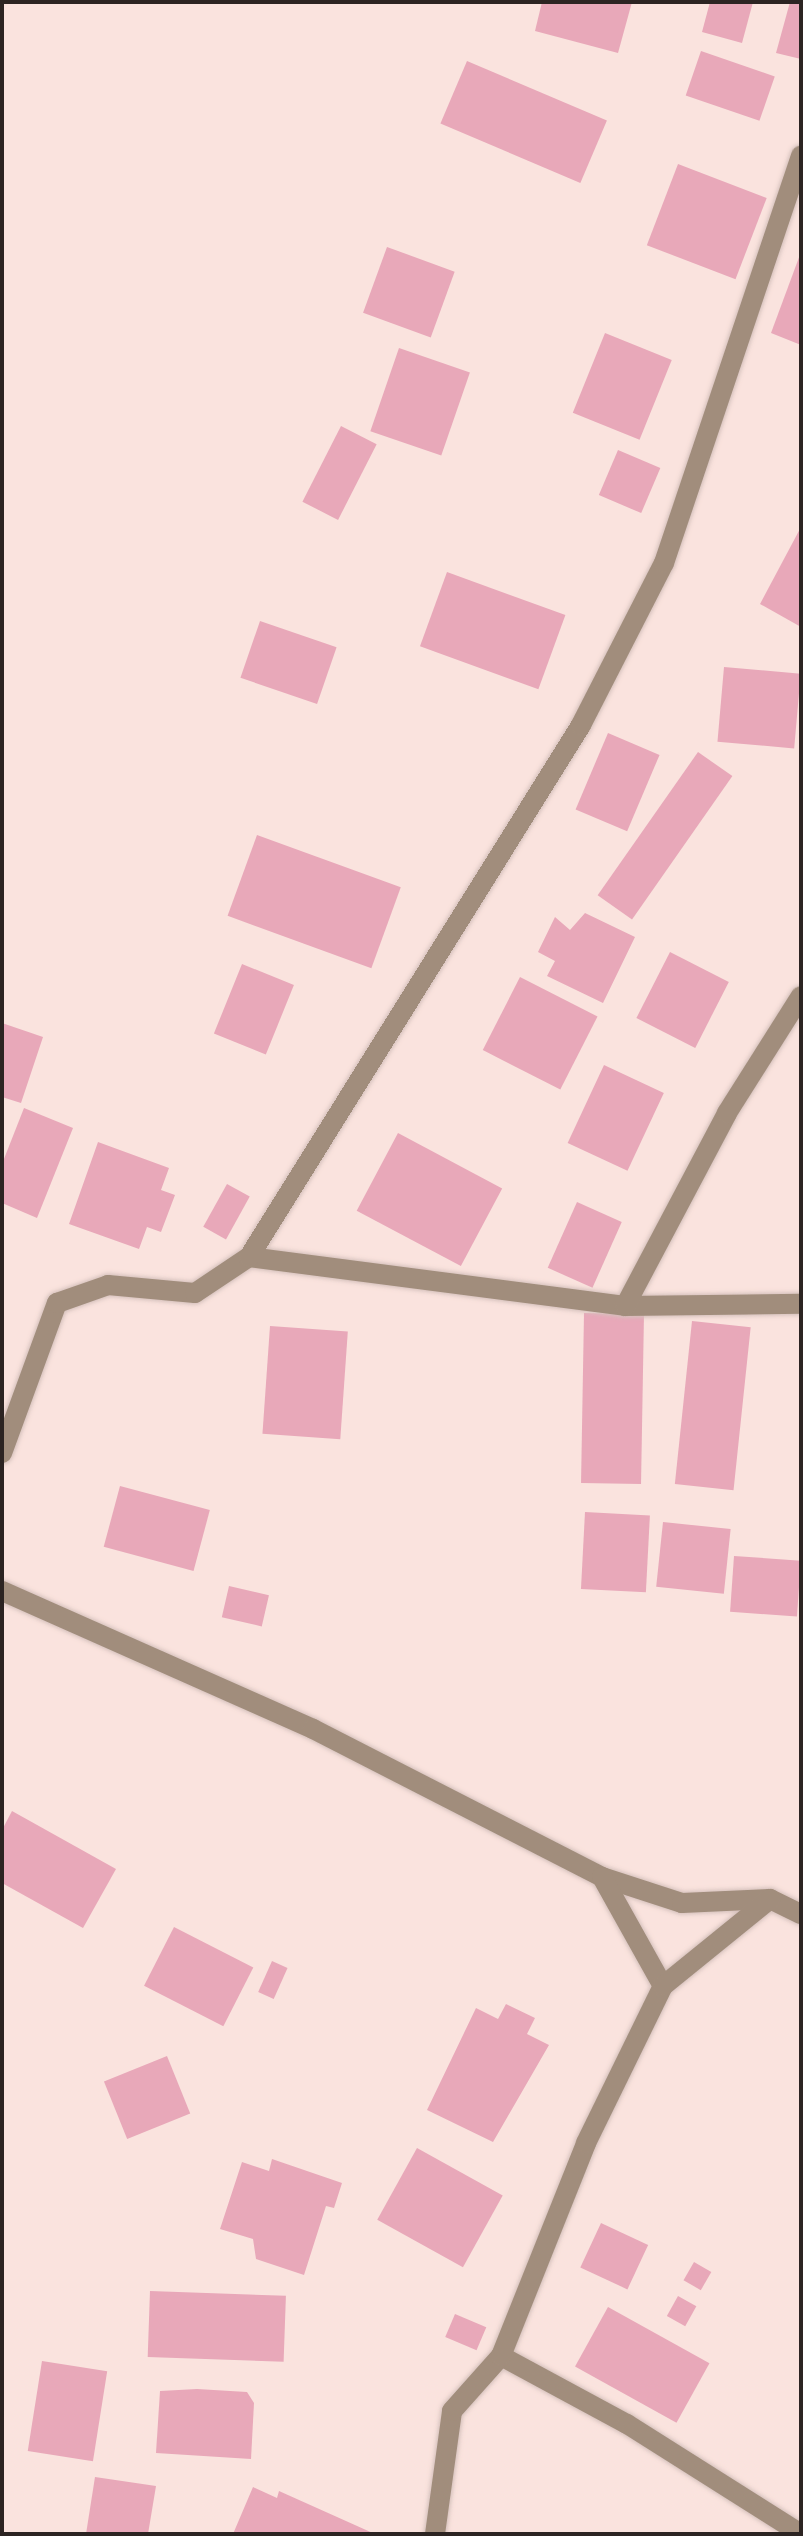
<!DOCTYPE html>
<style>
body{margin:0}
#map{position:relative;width:803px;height:2536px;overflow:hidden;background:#fae3de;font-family:"Roboto Serif",serif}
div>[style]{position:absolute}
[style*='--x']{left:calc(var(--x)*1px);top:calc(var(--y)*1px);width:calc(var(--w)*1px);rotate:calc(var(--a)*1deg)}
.building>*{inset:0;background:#e8a8b9;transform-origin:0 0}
.roads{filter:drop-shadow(0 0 2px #d5c1bc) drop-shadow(0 0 2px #d5c1bc)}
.minor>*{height:20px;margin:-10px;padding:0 10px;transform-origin:10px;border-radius:10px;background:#a18d7c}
span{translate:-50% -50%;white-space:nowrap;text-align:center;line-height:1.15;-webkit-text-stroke:7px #fdf4f2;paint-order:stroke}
.frame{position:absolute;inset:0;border:4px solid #2c2422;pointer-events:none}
</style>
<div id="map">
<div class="building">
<i style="clip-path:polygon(542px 2px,632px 2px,618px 53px,535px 31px)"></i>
<i style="clip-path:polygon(710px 2px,753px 2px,742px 43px,702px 32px)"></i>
<i style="clip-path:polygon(790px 2px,801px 2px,801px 59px,776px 53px)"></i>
<i style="left:701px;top:51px;width:78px;height:47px;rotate:19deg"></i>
<i style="left:467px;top:61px;width:152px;height:68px;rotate:23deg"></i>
<i style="left:678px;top:164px;width:95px;height:87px;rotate:21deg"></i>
<i style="left:387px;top:247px;width:72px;height:70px;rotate:20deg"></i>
<i style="clip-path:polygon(801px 252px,801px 345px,771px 333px)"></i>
<i style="left:605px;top:333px;width:72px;height:86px;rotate:22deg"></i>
<i style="left:399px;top:348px;width:75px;height:88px;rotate:19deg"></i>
<i style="left:341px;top:426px;width:40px;height:85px;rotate:27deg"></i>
<i style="left:618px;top:450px;width:46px;height:49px;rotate:23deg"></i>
<i style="clip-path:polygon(801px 527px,801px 627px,760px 604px)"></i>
<i style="left:447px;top:572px;width:126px;height:79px;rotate:20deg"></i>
<i style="left:260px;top:621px;width:81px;height:60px;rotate:19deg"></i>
<i style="left:724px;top:667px;width:77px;height:75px;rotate:5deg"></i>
<i style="left:608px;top:733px;width:56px;height:83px;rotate:23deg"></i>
<i style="left:698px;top:752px;width:42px;height:175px;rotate:35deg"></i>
<i style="left:257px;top:835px;width:153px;height:86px;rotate:20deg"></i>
<i style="clip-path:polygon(585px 913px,635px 937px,603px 1003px,547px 976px,555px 961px,538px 952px,555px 917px,570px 930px)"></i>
<i style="left:670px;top:952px;width:66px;height:74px;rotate:27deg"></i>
<i style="left:242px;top:964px;width:56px;height:75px;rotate:22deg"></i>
<i style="left:520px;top:977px;width:87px;height:82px;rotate:27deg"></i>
<i style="clip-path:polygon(2px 1023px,43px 1037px,21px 1103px,2px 1097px)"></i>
<i style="left:604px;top:1065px;width:66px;height:86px;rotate:25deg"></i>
<i style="clip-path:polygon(24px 1108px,73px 1128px,37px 1218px,2px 1203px,2px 1164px)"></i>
<i style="left:398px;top:1133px;width:118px;height:88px;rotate:28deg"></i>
<i style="clip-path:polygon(98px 1142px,169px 1168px,161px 1190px,175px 1195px,161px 1232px,147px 1227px,139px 1249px,69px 1224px)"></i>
<i style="left:227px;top:1184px;width:26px;height:49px;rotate:29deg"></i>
<i style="left:577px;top:1202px;width:49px;height:72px;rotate:24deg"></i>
<i style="left:584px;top:1313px;width:60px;height:170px;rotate:1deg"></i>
<i style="left:692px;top:1321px;width:59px;height:164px;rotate:6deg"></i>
<i style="left:270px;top:1326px;width:78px;height:108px;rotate:4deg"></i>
<i style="left:120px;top:1486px;width:93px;height:63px;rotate:15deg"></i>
<i style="left:585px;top:1512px;width:65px;height:77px;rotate:3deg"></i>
<i style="left:663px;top:1522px;width:68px;height:65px;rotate:6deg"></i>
<i style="left:734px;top:1556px;width:67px;height:56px;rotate:4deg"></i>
<i style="left:229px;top:1586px;width:41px;height:32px;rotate:13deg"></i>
<i style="clip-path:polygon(12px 1811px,116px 1869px,83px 1928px,2px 1883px,2px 1830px)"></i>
<i style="left:174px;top:1927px;width:89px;height:66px;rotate:27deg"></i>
<i style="left:272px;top:1961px;width:17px;height:34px;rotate:24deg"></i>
<i style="clip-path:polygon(506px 2004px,535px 2018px,527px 2034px,549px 2045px,493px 2142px,427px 2110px,476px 2008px,498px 2019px)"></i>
<i style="left:167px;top:2056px;width:62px;height:68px;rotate:68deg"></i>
<i style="left:417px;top:2148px;width:98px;height:82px;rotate:29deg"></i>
<i style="clip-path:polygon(272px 2159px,342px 2183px,334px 2208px,326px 2206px,304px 2275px,256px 2259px,253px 2239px,220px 2229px,242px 2162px,269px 2171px)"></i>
<i style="left:601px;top:2223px;width:52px;height:49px;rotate:25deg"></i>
<i style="left:694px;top:2262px;width:20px;height:21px;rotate:30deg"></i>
<i style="left:150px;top:2291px;width:136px;height:66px;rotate:2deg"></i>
<i style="left:678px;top:2296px;width:21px;height:23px;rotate:29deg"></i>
<i style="left:608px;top:2307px;width:116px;height:68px;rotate:29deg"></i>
<i style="left:455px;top:2314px;width:34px;height:25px;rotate:23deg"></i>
<i style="left:42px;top:2361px;width:66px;height:91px;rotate:9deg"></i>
<i style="clip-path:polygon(197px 2389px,247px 2392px,254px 2403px,251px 2459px,156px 2453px,160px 2391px)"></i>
<i style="clip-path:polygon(95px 2477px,156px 2486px,148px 2534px,86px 2534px)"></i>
<i style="clip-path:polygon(253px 2487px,277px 2498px,279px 2491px,375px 2534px,233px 2534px)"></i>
</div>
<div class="roads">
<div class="minor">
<i style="--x:249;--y:1257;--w:379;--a:7.4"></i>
<i style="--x:625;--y:1306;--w:176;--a:-0.7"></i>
<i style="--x:625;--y:1306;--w:218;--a:-62.1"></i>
<i style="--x:727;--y:1113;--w:138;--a:-57.7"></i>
<i style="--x:2;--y:1453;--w:160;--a:-69.9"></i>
<i style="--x:57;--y:1303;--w:54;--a:-19.4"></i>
<i style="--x:108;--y:1285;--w:87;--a:5.3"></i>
<i style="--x:195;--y:1293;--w:65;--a:-33.7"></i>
<i style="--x:249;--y:1257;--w:627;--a:-58.03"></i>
<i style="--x:581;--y:725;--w:182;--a:-62.9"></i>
<i style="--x:664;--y:563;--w:430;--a:-71.4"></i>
<i style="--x:2;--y:1591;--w:340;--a:23.9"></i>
<i style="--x:313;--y:1729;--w:325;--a:27.1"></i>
<i style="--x:602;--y:1877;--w:84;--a:18"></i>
<i style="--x:682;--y:1903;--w:88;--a:-2.6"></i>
<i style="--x:770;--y:1899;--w:34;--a:26"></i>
<i style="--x:602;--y:1877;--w:125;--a:60.8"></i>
<i style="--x:501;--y:2356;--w:143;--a:28.4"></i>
<i style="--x:627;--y:2424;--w:206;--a:32.3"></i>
<i style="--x:435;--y:2534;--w:124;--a:-82.1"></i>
<i style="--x:452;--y:2411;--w:74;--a:-48.3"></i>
<i style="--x:501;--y:2356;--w:229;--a:-68.2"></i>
<i style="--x:586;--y:2143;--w:175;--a:-63.9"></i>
<i style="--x:663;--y:1986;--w:138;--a:-39.1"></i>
</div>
</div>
<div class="frame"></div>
</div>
